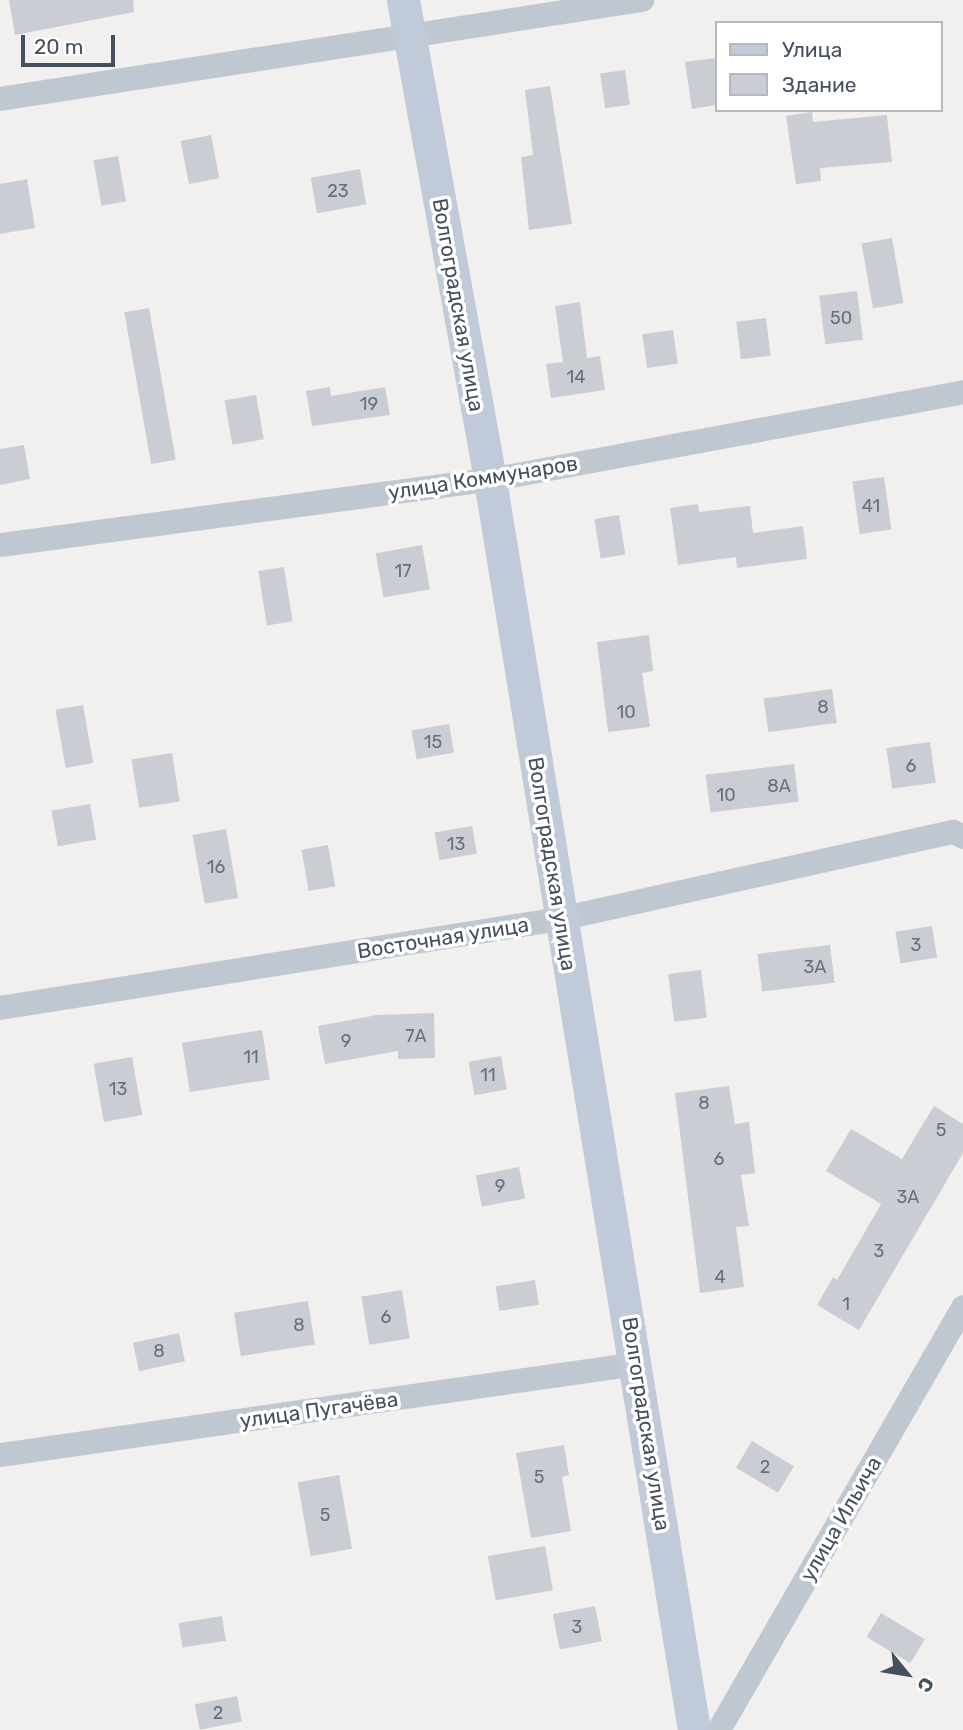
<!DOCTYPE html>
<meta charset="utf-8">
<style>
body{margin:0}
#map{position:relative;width:963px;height:1730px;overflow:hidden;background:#f2efef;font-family:Rubik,sans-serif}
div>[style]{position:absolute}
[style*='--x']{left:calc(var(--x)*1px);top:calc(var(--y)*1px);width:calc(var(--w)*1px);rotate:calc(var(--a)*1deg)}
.building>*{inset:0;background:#cbcdd5;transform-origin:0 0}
.minor>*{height:24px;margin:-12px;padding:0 12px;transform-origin:12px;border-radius:12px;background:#bfc8d1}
.secondary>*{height:33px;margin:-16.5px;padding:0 16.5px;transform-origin:16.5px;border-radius:16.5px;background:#c1cad8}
span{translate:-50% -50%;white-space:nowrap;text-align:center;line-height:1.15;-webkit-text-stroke:7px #fff;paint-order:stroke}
.number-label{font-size:18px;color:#676f7b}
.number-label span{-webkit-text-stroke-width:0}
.street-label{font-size:21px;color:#46505d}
.legend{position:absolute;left:715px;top:21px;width:228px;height:91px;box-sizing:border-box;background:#fff;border:2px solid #b5b9be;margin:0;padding:9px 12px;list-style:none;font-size:21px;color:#46505d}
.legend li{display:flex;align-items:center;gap:14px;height:35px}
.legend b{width:35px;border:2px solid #b5b9be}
.north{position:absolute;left:872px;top:1639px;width:70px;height:70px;-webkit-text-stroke:5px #fff;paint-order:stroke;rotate:120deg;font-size:19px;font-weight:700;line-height:28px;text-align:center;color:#46505d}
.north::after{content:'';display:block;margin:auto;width:24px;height:32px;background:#46505d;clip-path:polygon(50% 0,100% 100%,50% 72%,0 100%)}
.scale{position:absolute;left:21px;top:35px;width:94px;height:32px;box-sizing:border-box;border:4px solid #46505d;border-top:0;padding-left:9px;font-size:21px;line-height:24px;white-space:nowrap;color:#46505d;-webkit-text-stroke:5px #fff;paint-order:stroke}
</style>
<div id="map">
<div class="building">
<i style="clip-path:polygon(9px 0,133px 0,134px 12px,15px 35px)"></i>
<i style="clip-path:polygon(716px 58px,716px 105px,692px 109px,685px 62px)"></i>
<i style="left:625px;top:70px;width:35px;height:25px;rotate:82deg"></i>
<i style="clip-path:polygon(550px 86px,572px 224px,529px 230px,521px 157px,533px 155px,525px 90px)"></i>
<i style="clip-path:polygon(812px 112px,813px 122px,887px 115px,892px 162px,820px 168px,821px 181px,796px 184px,786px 116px)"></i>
<i style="left:211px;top:135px;width:44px;height:31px;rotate:79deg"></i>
<i style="left:118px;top:156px;width:46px;height:25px;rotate:80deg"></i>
<i style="left:360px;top:169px;width:36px;height:50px;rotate:80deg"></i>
<i style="clip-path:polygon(27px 179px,35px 228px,0 234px,0 184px)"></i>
<i style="left:892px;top:238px;width:66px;height:31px;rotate:80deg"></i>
<i style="left:857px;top:291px;width:49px;height:38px;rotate:83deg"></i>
<i style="clip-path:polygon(580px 302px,587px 358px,600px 356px,605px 390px,551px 398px,546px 364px,563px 362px,555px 306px)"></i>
<i style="left:149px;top:308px;width:154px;height:25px;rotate:80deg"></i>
<i style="left:766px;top:318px;width:38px;height:30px;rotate:83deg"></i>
<i style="left:673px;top:330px;width:34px;height:31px;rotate:82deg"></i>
<i style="clip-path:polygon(330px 387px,331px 396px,385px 387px,390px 415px,312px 426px,306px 391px)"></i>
<i style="left:256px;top:395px;width:45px;height:32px;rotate:80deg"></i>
<i style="clip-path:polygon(24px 445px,30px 479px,0 485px,0 449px)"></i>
<i style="left:884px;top:477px;width:53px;height:32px;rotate:82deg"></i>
<i style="clip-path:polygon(698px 504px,699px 512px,750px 506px,753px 533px,803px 526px,807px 559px,737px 568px,736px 557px,678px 565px,670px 508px)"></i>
<i style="left:619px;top:515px;width:40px;height:25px;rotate:81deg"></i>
<i style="left:422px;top:545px;width:45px;height:47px;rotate:80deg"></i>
<i style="left:284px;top:567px;width:55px;height:26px;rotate:81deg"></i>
<i style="clip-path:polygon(649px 635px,653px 671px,642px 673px,650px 727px,608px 732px,597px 642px)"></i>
<i style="left:832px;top:689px;width:34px;height:69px;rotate:82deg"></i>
<i style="left:83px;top:705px;width:59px;height:28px;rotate:80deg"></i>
<i style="left:449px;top:724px;width:29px;height:38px;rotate:80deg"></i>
<i style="left:930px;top:742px;width:41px;height:44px;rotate:82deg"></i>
<i style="left:172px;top:753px;width:49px;height:41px;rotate:81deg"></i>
<i style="left:794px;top:764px;width:38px;height:89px;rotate:83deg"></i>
<i style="left:90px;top:804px;width:36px;height:39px;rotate:80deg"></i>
<i style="left:472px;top:826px;width:28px;height:38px;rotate:80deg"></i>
<i style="left:226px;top:829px;width:70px;height:34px;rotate:80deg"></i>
<i style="left:328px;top:845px;width:42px;height:27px;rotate:80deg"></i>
<i style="left:932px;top:926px;width:32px;height:37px;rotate:81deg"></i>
<i style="left:830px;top:945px;width:38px;height:73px;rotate:83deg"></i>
<i style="left:701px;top:970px;width:48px;height:33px;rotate:83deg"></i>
<i style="clip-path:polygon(434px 1013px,435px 1058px,398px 1059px,398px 1051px,325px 1064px,318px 1026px,377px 1015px)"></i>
<i style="left:262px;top:1030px;width:50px;height:81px;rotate:81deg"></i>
<i style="left:501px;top:1056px;width:34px;height:33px;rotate:80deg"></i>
<i style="left:132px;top:1057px;width:59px;height:39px;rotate:80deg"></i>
<i style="clip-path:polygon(729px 1086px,735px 1124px,749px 1122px,755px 1173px,741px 1175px,749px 1226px,736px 1227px,744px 1287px,700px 1293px,675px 1093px)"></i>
<i style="clip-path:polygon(934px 1106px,963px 1124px,963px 1153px,859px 1330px,817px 1305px,833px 1277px,837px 1280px,881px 1204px,826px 1171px,851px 1129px,902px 1159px)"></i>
<i style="left:519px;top:1167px;width:32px;height:44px;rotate:79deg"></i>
<i style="left:535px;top:1280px;width:25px;height:40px;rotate:81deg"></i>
<i style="left:402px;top:1290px;width:49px;height:41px;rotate:81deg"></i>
<i style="left:308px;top:1301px;width:44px;height:75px;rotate:81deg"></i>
<i style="left:179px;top:1333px;width:29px;height:47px;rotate:78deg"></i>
<i style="left:752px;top:1441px;width:49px;height:31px;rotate:31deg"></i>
<i style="clip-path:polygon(564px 1445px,569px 1475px,562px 1477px,571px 1531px,531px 1538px,516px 1453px)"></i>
<i style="left:339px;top:1475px;width:75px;height:42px;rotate:80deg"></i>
<i style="left:545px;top:1546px;width:45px;height:58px;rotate:80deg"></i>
<i style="left:595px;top:1606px;width:36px;height:43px;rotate:79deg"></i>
<i style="left:881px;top:1613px;width:51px;height:28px;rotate:31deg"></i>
<i style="left:222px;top:1616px;width:25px;height:44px;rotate:81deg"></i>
<i style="left:237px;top:1696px;width:26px;height:43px;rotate:79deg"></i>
</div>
<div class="minor">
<i style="--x:0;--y:99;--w:650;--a:-8.77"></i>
<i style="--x:0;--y:545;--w:494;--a:-7.6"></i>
<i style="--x:490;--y:480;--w:481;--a:-10.5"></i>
<i style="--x:0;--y:1008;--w:567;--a:-9.03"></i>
<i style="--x:560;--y:919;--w:403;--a:-12.5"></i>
<i style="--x:954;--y:832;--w:10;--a:29"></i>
<i style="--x:0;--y:1455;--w:643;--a:-8.13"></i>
<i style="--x:719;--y:1730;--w:488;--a:-60"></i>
</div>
<div class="secondary">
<i style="--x:403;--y:0;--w:488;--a:79.7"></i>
<i style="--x:490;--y:480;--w:1267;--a:80.73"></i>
</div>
<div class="number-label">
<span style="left:338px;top:191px">23</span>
<span style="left:841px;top:318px">50</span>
<span style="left:576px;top:377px">14</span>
<span style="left:369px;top:404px">19</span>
<span style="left:871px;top:506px">41</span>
<span style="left:403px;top:571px">17</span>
<span style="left:823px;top:707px">8</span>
<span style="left:626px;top:712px">10</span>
<span style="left:433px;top:742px">15</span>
<span style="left:911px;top:766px">6</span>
<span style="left:779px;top:786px">8А</span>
<span style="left:726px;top:795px">10</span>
<span style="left:456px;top:844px">13</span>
<span style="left:216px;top:867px">16</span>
<span style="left:916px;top:945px">3</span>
<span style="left:815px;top:967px">3А</span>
<span style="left:416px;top:1036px">7А</span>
<span style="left:346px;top:1041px">9</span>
<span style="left:251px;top:1057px">11</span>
<span style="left:488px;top:1075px">11</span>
<span style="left:118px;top:1089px">13</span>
<span style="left:704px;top:1103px">8</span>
<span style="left:941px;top:1130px">5</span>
<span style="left:719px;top:1159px">6</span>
<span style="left:500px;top:1186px">9</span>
<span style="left:908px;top:1197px">3А</span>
<span style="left:879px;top:1251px">3</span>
<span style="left:720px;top:1277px">4</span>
<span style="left:846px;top:1304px">1</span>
<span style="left:386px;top:1317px">6</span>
<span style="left:299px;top:1325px">8</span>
<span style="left:159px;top:1351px">8</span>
<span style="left:765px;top:1467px">2</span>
<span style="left:539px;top:1477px">5</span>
<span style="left:325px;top:1515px">5</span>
<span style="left:577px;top:1627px">3</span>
<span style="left:218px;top:1713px">2</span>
</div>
<div class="street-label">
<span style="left:458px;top:305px;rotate:80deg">Волгоградская улица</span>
<span style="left:483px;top:478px;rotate:-9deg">улица Коммунаров</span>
<span style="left:552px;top:864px;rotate:81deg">Волгоградская улица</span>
<span style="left:443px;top:938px;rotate:-9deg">Восточная улица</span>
<span style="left:319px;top:1410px;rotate:-8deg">улица Пугачёва</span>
<span style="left:646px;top:1424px;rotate:81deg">Волгоградская улица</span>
<span style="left:841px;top:1519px;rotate:-60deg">улица Ильича</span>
</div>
<ul class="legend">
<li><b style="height:9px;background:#c1cad8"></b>Улица</li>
<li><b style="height:19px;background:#cbcdd5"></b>Здание</li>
</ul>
<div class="north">С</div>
<div class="scale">20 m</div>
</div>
